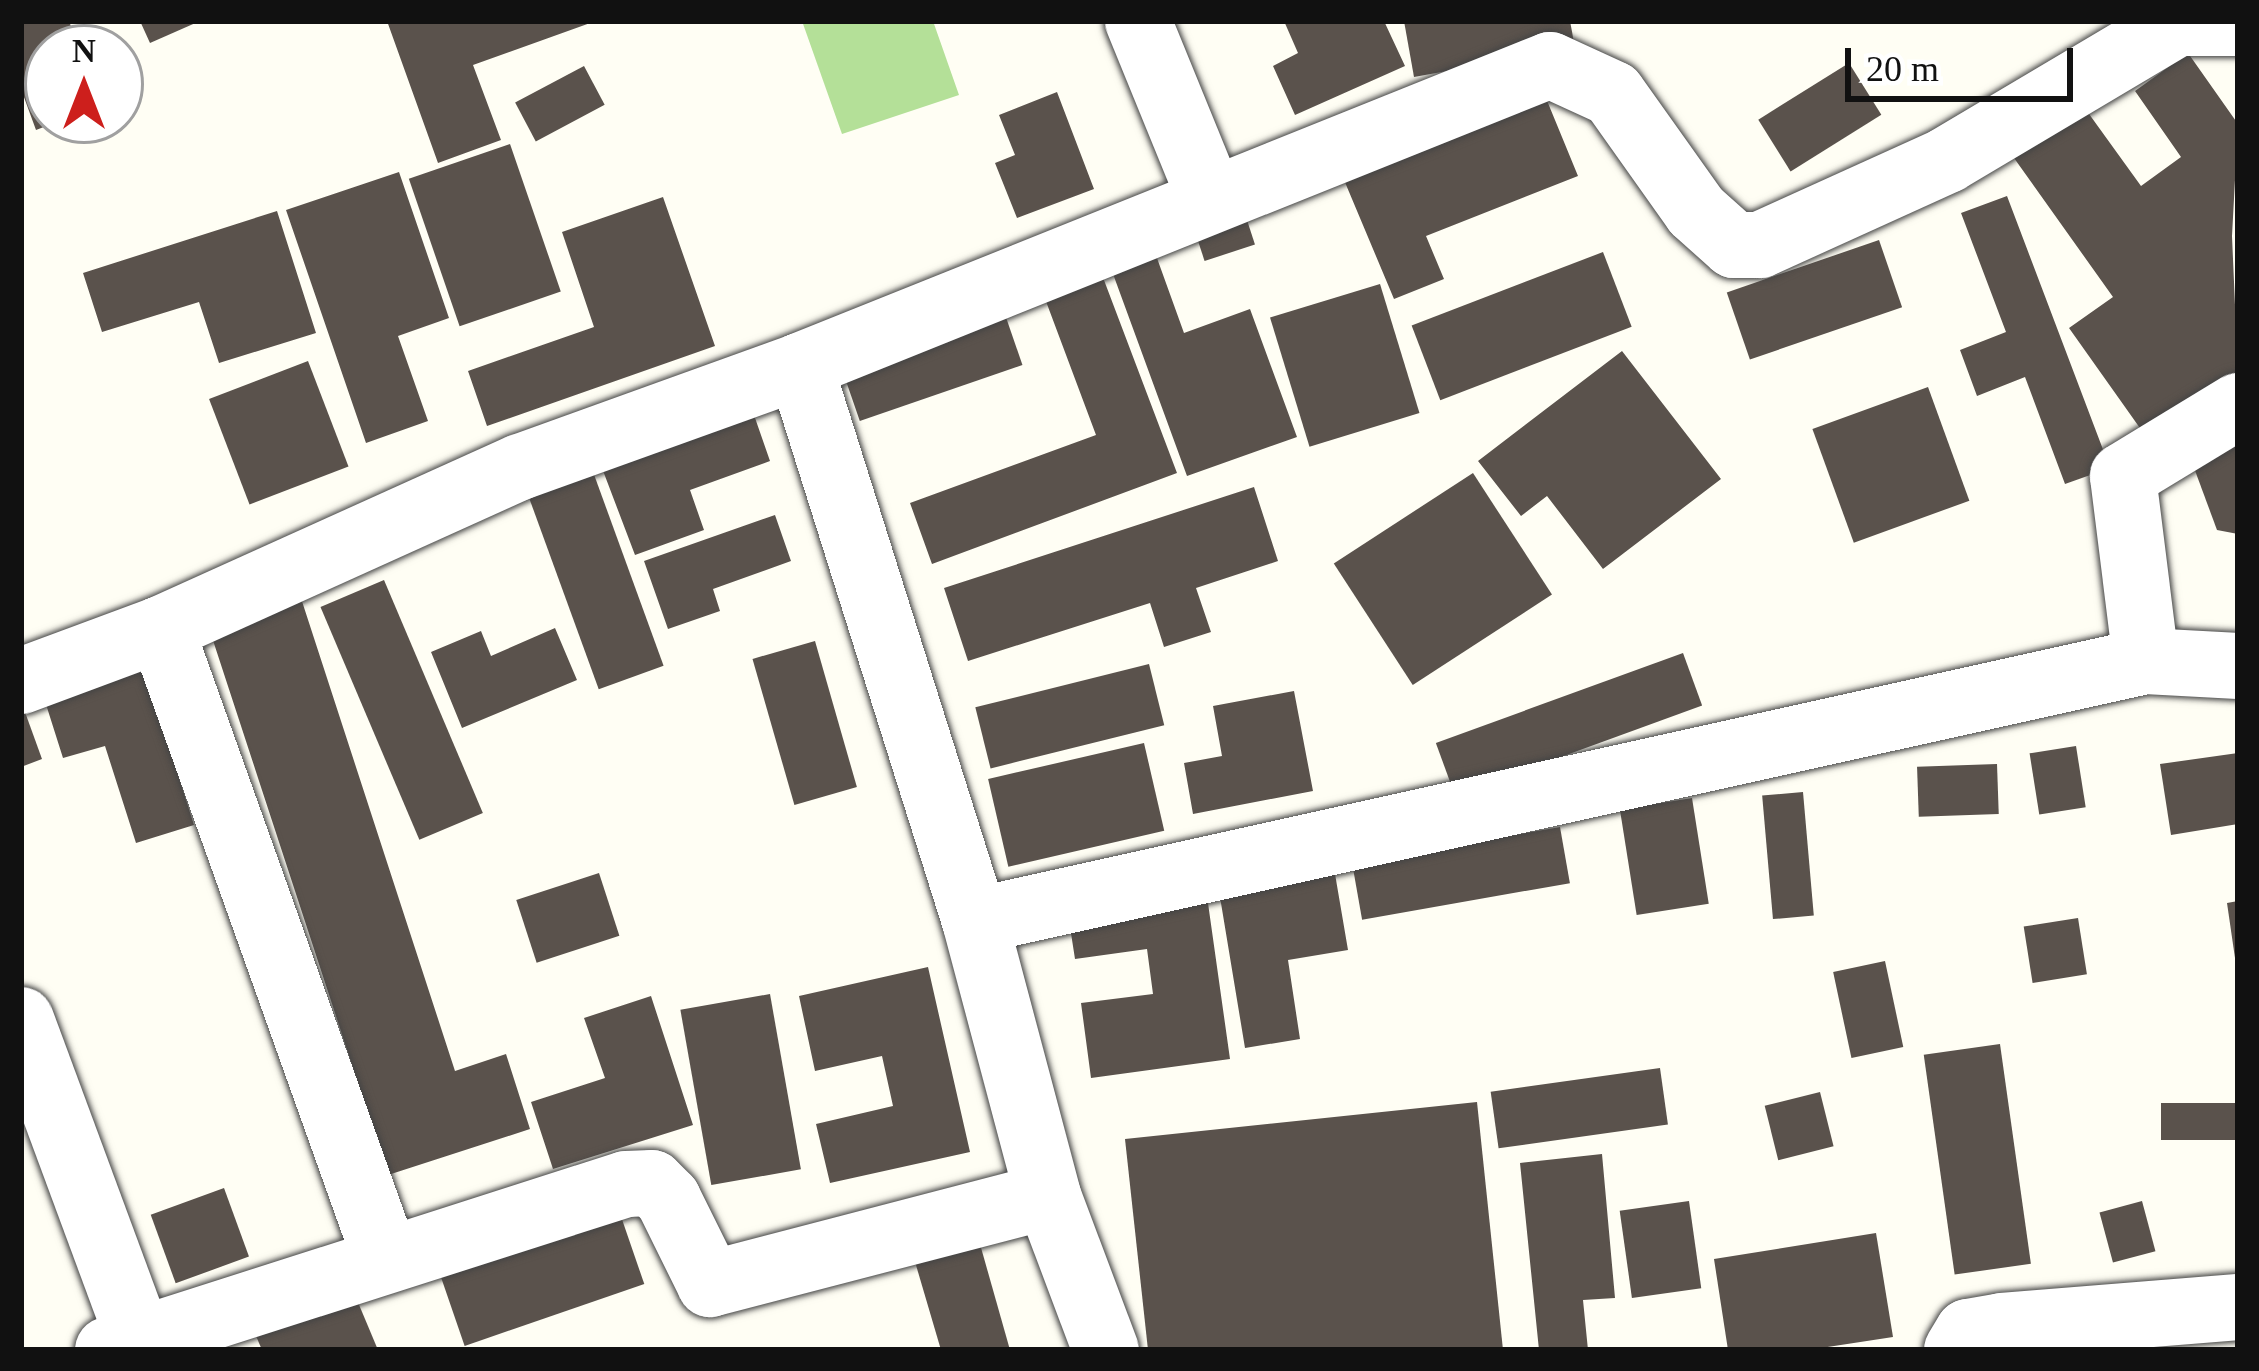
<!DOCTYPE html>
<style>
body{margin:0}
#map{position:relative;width:2259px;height:1371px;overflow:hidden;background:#fffef4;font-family:"Times New Roman",serif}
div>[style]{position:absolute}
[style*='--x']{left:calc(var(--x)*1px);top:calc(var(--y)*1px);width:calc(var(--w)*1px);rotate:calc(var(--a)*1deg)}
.forest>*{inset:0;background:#b4e098}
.building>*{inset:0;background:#5a524c;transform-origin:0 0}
.roads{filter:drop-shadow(0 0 3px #444) drop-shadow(0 0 3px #444)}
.minor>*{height:66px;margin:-33px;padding:0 33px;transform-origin:33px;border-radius:33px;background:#fff}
span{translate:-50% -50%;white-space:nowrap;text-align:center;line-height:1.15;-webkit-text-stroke:12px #fff;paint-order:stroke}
.frame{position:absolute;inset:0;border:24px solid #111;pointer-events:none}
.north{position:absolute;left:24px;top:24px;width:120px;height:120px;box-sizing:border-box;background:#fff;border:3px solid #a0a0a0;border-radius:50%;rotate:0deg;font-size:33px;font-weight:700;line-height:48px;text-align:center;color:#111}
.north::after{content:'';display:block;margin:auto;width:42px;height:54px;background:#cd1f1c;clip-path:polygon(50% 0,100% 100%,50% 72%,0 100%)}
.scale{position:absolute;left:1845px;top:48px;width:228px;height:54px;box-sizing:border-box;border:6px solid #111;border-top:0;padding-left:15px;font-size:36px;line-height:42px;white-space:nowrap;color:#111;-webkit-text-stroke:9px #fff;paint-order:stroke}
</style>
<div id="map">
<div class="forest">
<i style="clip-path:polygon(802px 21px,933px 21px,959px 95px,842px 134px)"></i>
</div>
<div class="building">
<i style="clip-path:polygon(21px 21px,69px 21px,79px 48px,48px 48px,48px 120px,62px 120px,36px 130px,21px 89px)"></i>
<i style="clip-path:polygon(140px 21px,200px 21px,150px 43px)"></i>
<i style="clip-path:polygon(387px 21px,593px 21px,593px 22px,473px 65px,501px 140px,438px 163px)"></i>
<i style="clip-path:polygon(1284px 21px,1384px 21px,1405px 66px,1295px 115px,1273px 66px,1298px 53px)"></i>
<i style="clip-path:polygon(1404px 21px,1570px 21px,1575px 48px,1414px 77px)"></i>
<i style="clip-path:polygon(2188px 53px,2238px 124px,2232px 236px,2238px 374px,2147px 438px,2069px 328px,2113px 297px,2014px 158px,2084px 107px,2141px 186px,2181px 157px,2135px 91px)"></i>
<i style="left:1849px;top:63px;width:61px;height:107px;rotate:58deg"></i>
<i style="left:584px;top:66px;width:44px;height:78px;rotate:62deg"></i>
<i style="clip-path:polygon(1541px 86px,1578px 176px,1426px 236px,1444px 279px,1394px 299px,1339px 168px)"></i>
<i style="clip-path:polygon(1057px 92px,1094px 189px,1017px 218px,995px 163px,1015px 155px,999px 115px)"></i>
<i style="left:510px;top:144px;width:156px;height:107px;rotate:71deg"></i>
<i style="clip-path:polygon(399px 172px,449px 318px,398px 336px,428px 421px,366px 443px,286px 210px)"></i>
<i style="clip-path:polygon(2007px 196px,2110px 468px,2065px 484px,2025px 377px,1977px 396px,1960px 350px,2006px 332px,1961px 213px)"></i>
<i style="clip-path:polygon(663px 197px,715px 346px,487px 426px,468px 371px,594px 327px,562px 232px)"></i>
<i style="clip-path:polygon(277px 211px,316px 333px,219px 363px,199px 302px,102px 332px,83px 273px)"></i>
<i style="left:1246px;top:217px;width:29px;height:53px;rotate:72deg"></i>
<i style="left:1879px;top:240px;width:71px;height:161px;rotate:71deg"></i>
<i style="clip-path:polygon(1153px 247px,1184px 333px,1250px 309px,1297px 437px,1187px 476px,1109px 263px)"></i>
<i style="left:1603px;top:252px;width:80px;height:205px;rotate:69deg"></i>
<i style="clip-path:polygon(1096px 259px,1177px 473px,932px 564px,910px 503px,1096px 435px,1038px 280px)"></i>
<i style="left:1380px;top:284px;width:135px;height:115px;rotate:73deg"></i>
<i style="left:999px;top:297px;width:72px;height:172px;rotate:71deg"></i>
<i style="clip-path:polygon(1622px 351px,1721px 479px,1603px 569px,1547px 496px,1521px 516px,1478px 461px)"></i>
<i style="left:308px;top:361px;width:113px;height:106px;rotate:69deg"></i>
<i style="left:1928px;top:387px;width:121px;height:123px;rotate:70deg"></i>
<i style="clip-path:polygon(746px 392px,770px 461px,690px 490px,704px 530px,635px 555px,594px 447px)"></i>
<i style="clip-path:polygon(2238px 439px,2238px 534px,2217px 530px,2190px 457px)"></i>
<i style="left:588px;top:458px;width:221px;height:69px;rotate:70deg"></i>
<i style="left:1473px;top:473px;width:145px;height:166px;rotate:57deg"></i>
<i style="clip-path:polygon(1254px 487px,1278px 561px,1196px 588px,1211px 632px,1164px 647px,1150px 603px,968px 661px,944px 588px)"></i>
<i style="clip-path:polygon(775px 515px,791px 561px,713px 589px,720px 611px,668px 629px,644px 561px)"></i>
<i style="left:384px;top:580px;width:253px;height:69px;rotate:67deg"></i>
<i style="clip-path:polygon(298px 589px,455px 1071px,506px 1054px,530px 1129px,388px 1175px,206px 619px)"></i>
<i style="clip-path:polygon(555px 628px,577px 680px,462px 728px,431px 652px,481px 631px,491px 656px)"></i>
<i style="left:815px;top:641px;width:152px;height:65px;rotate:74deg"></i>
<i style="clip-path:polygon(137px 645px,194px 825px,136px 843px,105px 746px,63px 758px,37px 676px)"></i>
<i style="left:1683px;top:653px;width:56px;height:263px;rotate:70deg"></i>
<i style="left:1149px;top:664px;width:63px;height:179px;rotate:76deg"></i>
<i style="clip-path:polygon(1294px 691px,1313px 791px,1193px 814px,1184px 763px,1222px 756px,1213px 706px)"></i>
<i style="clip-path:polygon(21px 701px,42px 759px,21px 767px)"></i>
<i style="left:1144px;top:743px;width:90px;height:160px;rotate:77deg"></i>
<i style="left:2076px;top:746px;width:62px;height:47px;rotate:81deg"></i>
<i style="clip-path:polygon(2238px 753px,2238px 824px,2171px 835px,2160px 764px)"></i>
<i style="left:1997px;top:764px;width:50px;height:80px;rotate:88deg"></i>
<i style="left:1803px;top:792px;width:124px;height:41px;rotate:85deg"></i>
<i style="left:1692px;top:798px;width:107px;height:73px;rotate:81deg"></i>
<i style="left:1560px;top:827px;width:57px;height:211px;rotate:80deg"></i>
<i style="clip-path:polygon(1334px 868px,1348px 950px,1288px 960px,1300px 1039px,1245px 1048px,1218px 885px)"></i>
<i style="left:599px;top:873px;width:66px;height:87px;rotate:72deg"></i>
<i style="clip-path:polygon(1207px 896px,1230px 1059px,1091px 1078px,1081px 1003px,1153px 994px,1147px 949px,1075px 959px,1068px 914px)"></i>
<i style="clip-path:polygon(2238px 901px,2238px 958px,2235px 958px,2227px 903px)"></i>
<i style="left:2078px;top:918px;width:57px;height:55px;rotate:81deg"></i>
<i style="left:1885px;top:961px;width:88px;height:53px;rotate:78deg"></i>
<i style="clip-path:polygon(928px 967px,970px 1152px,830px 1183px,816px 1124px,893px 1106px,882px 1056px,815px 1071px,799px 996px)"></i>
<i style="left:770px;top:994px;width:178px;height:91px;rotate:80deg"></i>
<i style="clip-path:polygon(651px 996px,693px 1125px,553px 1169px,531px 1102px,605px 1078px,584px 1018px)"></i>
<i style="left:2000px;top:1044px;width:222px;height:77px;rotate:82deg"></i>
<i style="left:1660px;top:1068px;width:57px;height:171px;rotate:82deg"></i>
<i style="left:1820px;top:1092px;width:56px;height:57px;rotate:76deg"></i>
<i style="clip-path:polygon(1477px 1102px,1503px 1350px,1148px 1350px,1125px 1139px)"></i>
<i style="left:2238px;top:1103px;width:37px;height:77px;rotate:90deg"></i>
<i style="clip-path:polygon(1602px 1154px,1615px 1298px,1583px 1300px,1588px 1350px,1539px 1350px,1520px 1163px)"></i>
<i style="left:224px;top:1188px;width:73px;height:78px;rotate:70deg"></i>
<i style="left:615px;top:1199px;width:90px;height:190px;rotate:71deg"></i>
<i style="left:1689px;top:1201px;width:88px;height:70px;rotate:82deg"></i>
<i style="left:2142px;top:1201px;width:52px;height:44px;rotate:75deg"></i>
<i style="clip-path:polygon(1876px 1233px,1893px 1337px,1808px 1350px,1728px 1350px,1714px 1259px)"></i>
<i style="clip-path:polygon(978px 1237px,1010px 1350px,941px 1350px,913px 1255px)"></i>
<i style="clip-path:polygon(352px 1288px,378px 1350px,262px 1350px,253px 1329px)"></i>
</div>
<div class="roads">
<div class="minor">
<i style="--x:1138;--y:21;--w:193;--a:67.8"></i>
<i style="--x:800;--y:366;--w:582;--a:72.5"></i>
<i style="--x:975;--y:921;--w:285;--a:75.1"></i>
<i style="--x:1048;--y:1196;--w:165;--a:69.4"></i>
<i style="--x:161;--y:629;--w:669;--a:70.35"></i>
<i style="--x:2146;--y:661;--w:92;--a:3.1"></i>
<i style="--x:21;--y:681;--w:149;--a:-20.4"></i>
<i style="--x:161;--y:629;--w:394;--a:-24.3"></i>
<i style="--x:520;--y:467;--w:298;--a:-19.8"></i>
<i style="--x:800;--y:366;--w:808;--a:-21.87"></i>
<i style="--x:1550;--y:65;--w:69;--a:24.7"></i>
<i style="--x:1613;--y:94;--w:143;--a:54.6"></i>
<i style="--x:1696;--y:211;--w:51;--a:41.8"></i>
<i style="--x:1734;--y:245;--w:26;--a:0"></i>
<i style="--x:1760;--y:245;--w:205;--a:-24.4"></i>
<i style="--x:1947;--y:160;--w:269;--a:-30.7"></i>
<i style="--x:2178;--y:23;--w:60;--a:0"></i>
<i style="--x:975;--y:921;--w:1200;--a:-12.52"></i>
<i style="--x:2146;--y:661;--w:186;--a:-97.1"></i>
<i style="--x:2123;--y:476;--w:135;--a:-31.3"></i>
<i style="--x:21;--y:1020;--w:352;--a:69.7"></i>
<i style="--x:108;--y:1350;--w:544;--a:-17.77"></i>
<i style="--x:626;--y:1184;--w:26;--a:-2"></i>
<i style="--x:652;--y:1183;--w:23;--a:45"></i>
<i style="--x:668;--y:1199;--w:95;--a:63.7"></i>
<i style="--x:710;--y:1284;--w:349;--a:-14.6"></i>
<i style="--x:1957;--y:1350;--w:21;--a:-59"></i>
<i style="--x:1968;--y:1332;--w:35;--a:-10"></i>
<i style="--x:2002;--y:1326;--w:237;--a:-4.6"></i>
</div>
</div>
<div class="frame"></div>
<div class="north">N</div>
<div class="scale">20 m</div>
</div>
